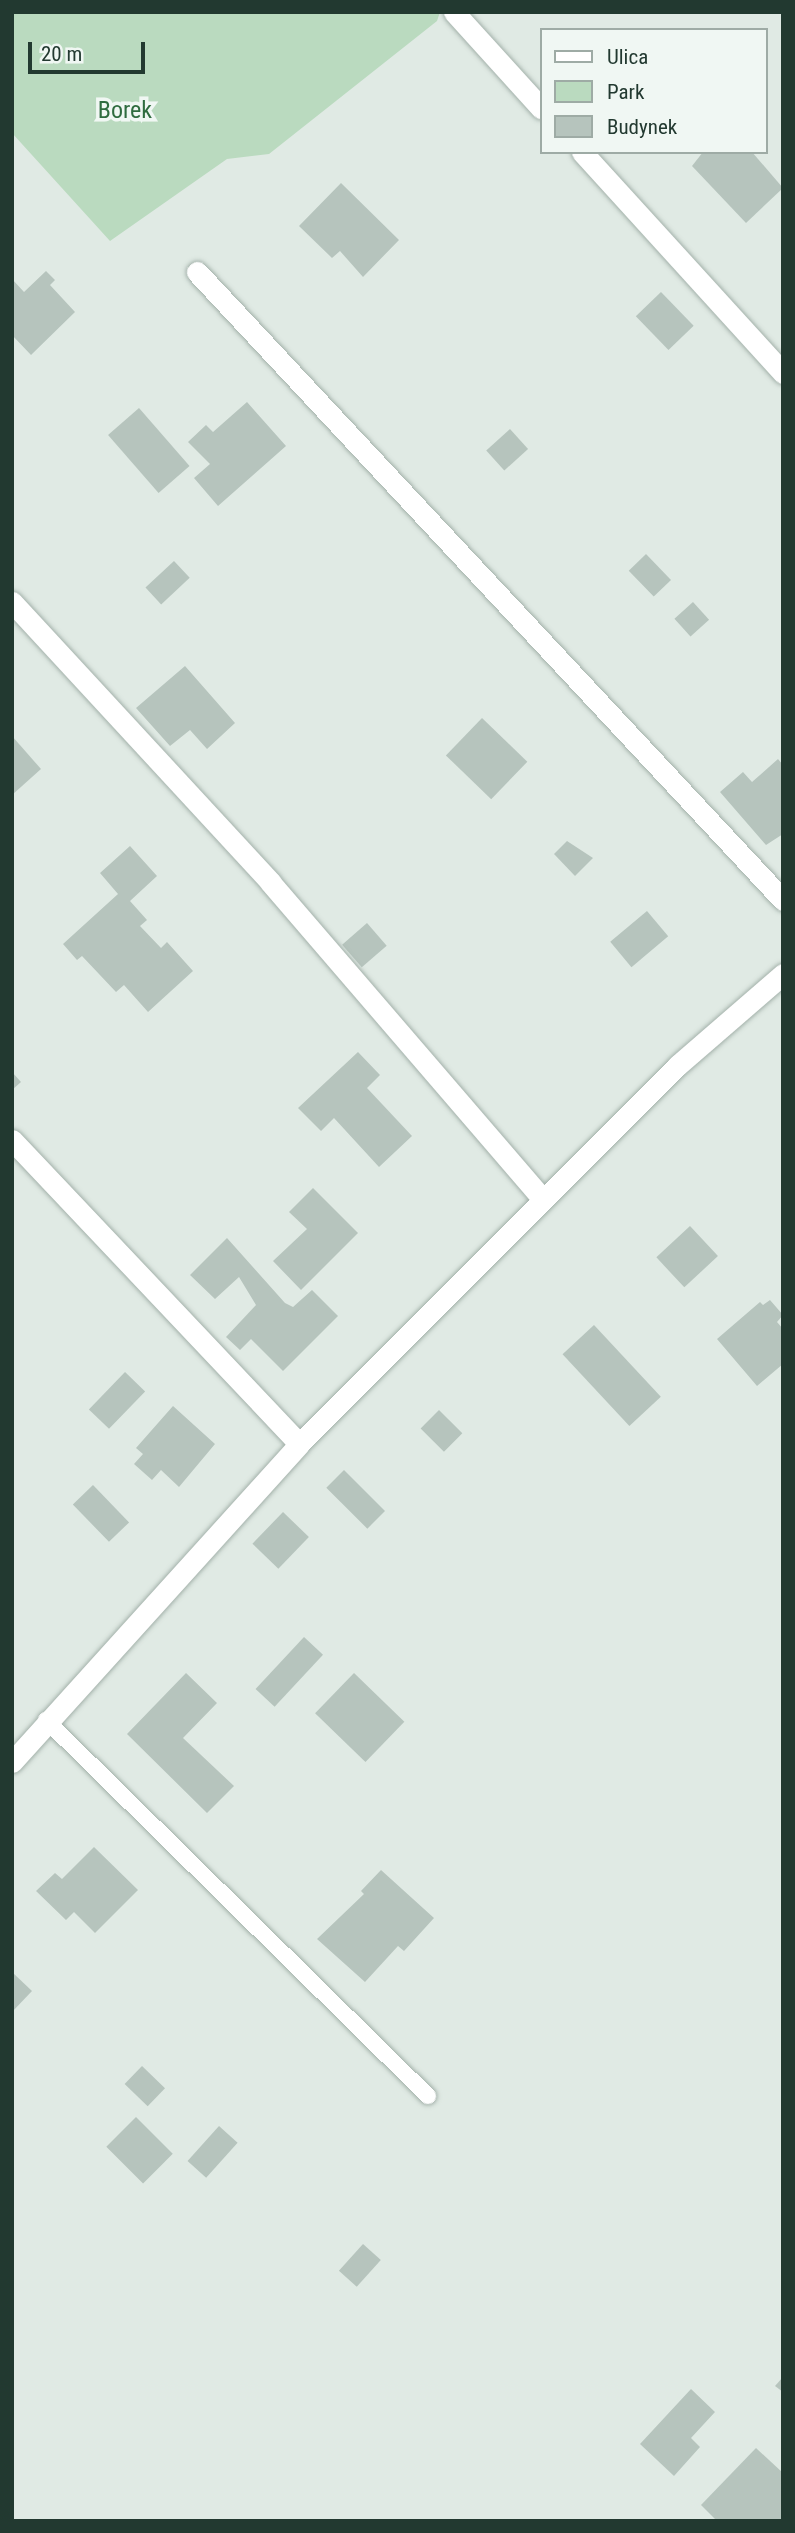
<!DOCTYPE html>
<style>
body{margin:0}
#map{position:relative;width:795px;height:2533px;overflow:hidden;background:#e0eae4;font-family:"Roboto Condensed",sans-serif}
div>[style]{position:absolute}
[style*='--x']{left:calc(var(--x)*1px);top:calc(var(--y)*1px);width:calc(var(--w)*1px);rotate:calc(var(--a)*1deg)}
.green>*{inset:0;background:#badabf}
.building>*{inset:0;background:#b6c4bd;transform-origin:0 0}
.roads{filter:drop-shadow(0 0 2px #a3b1aa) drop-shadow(0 0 2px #a3b1aa)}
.lane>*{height:16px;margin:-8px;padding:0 8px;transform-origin:8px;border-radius:8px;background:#fff}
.street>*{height:21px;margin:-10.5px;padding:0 10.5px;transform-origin:10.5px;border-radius:10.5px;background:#fff}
span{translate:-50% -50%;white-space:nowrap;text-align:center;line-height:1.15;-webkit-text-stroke:7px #f0f7f3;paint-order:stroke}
.park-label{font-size:24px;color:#2f6c3f}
.frame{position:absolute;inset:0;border:14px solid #223930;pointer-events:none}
.legend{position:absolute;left:540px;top:28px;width:228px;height:126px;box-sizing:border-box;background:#f0f7f3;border:2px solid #9eaba5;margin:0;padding:9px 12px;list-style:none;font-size:21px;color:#223930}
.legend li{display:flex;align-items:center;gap:14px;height:35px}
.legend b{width:35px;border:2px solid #9eaba5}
.scale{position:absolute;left:28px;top:42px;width:117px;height:32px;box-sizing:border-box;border:4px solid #223930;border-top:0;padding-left:9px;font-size:21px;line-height:24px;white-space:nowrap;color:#223930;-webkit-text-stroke:5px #f0f7f3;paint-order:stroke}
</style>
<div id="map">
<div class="green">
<i style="clip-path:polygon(12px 12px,440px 12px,437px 21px,269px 154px,227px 159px,110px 241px,12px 133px)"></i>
</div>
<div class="building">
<i style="clip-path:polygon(703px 152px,752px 152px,783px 188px,746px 223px,692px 166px)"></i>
<i style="clip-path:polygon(341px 183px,399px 240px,363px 277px,340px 251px,332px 258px,299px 226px)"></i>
<i style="clip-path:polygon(46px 271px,55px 280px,50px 285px,75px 312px,31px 355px,12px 335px,12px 279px,24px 292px)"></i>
<i style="left:661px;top:292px;width:47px;height:35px;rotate:46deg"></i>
<i style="clip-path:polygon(247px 402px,286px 446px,218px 506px,194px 478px,210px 464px,188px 442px,206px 425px,213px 432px)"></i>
<i style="left:139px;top:408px;width:77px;height:41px;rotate:49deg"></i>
<i style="left:510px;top:429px;width:27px;height:32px;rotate:48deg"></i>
<i style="left:646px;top:554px;width:36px;height:24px;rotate:46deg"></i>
<i style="left:174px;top:561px;width:23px;height:39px;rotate:47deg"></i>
<i style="left:693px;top:602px;width:24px;height:25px;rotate:48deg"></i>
<i style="clip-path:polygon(185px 666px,235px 723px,207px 749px,190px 730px,170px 746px,136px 708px)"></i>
<i style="left:482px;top:718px;width:63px;height:52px;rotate:44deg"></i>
<i style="clip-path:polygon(12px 736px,41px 769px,12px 795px)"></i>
<i style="clip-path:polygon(778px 759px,783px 765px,783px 834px,766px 845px,720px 792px,743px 772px,752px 782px)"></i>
<i style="clip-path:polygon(567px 841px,593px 858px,575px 876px,554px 854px)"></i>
<i style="clip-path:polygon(130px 846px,157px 876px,130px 901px,147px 920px,140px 926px,161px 948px,167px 942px,193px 971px,148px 1012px,124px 985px,116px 992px,82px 956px,77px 960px,63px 944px,118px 894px,100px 873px)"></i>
<i style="left:647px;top:911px;width:33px;height:48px;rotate:50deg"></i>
<i style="left:367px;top:923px;width:30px;height:33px;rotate:49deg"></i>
<i style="clip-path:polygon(358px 1052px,380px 1075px,367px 1088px,412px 1136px,379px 1167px,334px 1118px,321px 1131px,298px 1108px)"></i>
<i style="clip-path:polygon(12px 1072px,21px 1082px,12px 1090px)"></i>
<i style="clip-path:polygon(313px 1188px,358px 1233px,301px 1290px,273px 1261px,307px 1229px,289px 1212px)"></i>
<i style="left:690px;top:1226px;width:41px;height:46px;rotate:47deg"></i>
<i style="clip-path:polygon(227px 1238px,285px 1303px,293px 1307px,312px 1290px,338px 1316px,283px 1371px,251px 1339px,240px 1350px,226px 1337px,256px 1305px,239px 1277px,215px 1299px,190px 1275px)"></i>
<i style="clip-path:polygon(770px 1300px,783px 1315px,777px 1322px,783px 1329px,783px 1364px,757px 1386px,717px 1339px,760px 1302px,763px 1305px)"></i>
<i style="left:594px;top:1325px;width:98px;height:43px;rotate:47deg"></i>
<i style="left:125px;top:1372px;width:28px;height:52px;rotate:44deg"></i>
<i style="clip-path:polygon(173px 1406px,215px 1444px,179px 1487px,161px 1470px,152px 1480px,134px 1464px,143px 1454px,136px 1448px)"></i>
<i style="left:439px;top:1410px;width:33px;height:26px;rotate:45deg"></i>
<i style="left:344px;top:1470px;width:58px;height:25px;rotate:45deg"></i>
<i style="left:93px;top:1485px;width:52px;height:28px;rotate:46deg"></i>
<i style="left:283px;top:1512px;width:36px;height:44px;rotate:44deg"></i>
<i style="left:304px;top:1637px;width:26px;height:71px;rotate:43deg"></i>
<i style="clip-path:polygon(186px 1673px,217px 1703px,183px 1738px,234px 1786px,207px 1813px,127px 1734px)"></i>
<i style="left:354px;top:1673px;width:70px;height:56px;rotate:44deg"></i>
<i style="clip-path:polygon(94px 1847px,138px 1890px,95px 1933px,74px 1912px,66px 1920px,36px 1891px,55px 1873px,62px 1879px)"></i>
<i style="clip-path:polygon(381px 1870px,434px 1918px,404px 1951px,398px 1946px,365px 1982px,317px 1939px,364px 1894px,361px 1891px)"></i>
<i style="clip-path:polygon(12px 1972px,32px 1991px,12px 2012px)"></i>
<i style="left:142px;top:2066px;width:32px;height:25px;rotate:44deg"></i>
<i style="left:136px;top:2117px;width:52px;height:42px;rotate:45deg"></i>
<i style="left:219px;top:2126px;width:25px;height:47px;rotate:42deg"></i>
<i style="left:363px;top:2244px;width:24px;height:36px;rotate:42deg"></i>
<i style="clip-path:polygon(783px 2377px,783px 2392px,775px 2386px)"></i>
<i style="clip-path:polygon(691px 2389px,715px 2412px,691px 2438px,700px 2447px,674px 2476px,640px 2444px)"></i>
<i style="clip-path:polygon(756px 2448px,783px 2473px,783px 2521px,717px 2521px,701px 2505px)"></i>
</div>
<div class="roads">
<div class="lane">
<i style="--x:46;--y:1720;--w:536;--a:44.55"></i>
</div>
<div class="street">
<i style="--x:454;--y:12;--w:130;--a:47.8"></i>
<i style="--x:582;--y:152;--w:299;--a:47.7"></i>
<i style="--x:197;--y:272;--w:859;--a:46.98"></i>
<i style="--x:12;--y:602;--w:381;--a:47.3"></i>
<i style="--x:270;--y:882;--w:417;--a:49.3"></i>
<i style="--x:12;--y:1140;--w:418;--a:46.6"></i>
<i style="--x:12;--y:1762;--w:428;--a:-47.9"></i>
<i style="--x:299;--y:1444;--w:536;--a:-45"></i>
<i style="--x:678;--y:1065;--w:139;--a:-40.9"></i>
</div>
</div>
<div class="park-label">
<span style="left:125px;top:111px">Borek</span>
</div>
<div class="frame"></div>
<ul class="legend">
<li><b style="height:9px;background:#fff"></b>Ulica</li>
<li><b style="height:19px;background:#badabf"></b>Park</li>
<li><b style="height:19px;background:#b6c4bd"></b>Budynek</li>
</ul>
<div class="scale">20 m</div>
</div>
